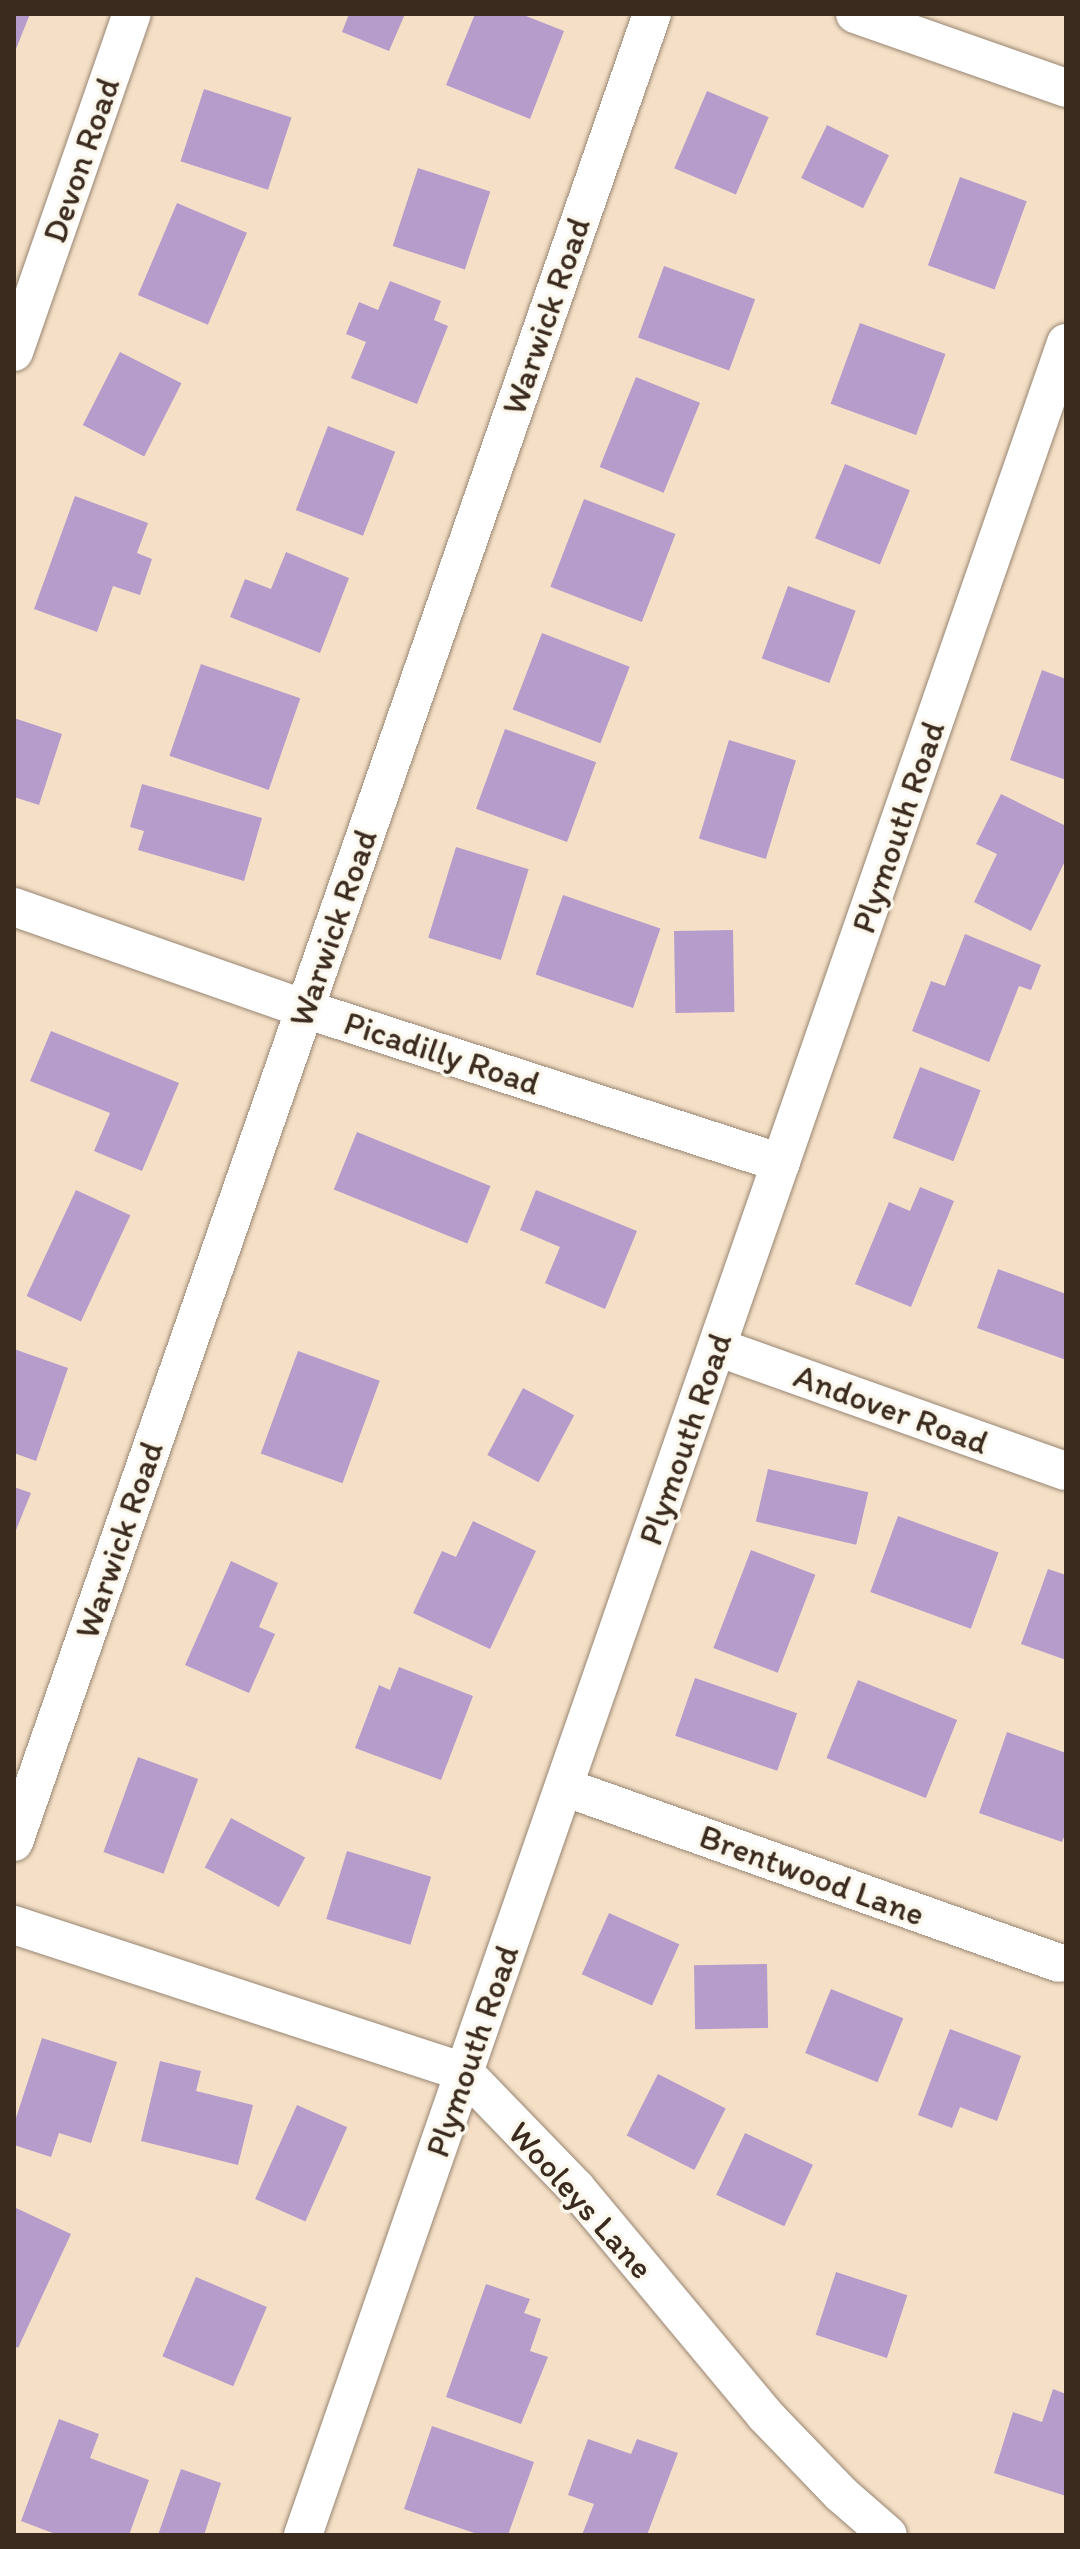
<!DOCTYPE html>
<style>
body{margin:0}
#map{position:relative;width:1080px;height:2549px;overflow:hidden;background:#f5e0c7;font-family:Itim,sans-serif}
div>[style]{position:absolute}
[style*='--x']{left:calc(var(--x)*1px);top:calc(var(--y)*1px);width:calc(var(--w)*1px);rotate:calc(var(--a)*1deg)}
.building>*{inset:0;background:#b69ccb;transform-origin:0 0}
.roads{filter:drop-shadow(0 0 2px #988572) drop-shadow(0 0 2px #988572)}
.minor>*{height:38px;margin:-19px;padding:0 19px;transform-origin:19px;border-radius:19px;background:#fff}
span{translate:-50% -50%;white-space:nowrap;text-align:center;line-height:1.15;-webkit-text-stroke:7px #fbf7ec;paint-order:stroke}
.street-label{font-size:34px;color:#3b2a1e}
.frame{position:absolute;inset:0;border:16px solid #3b2a1e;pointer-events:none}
</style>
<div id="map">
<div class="building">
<i style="clip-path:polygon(14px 14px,30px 14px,14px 54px)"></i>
<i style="clip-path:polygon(349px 14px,405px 14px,389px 51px,342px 32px)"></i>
<i style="clip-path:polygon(475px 14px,521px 14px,564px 31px,530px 119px,446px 85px)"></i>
<i style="left:204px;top:89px;width:92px;height:76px;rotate:18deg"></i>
<i style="left:707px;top:91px;width:67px;height:84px;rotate:23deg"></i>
<i style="left:827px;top:125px;width:69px;height:59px;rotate:26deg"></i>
<i style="left:418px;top:168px;width:76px;height:82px;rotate:18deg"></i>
<i style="left:960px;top:177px;width:71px;height:94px;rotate:20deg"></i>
<i style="left:177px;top:203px;width:76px;height:100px;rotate:23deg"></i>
<i style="left:664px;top:266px;width:97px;height:76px;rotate:20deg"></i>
<i style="clip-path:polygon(390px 281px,441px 301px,434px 320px,448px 326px,417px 404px,351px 378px,366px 342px,346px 334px,359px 302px,378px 310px)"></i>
<i style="left:860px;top:323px;width:91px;height:86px;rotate:20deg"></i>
<i style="left:120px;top:352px;width:69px;height:82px;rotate:27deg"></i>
<i style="left:636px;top:377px;width:69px;height:97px;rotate:22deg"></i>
<i style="left:328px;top:426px;width:72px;height:90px;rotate:21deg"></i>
<i style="left:845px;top:464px;width:70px;height:80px;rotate:22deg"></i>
<i style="clip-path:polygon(75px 496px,148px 523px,137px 553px,152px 559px,140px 595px,113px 586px,97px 632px,34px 609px)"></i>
<i style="left:584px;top:499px;width:98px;height:94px;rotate:21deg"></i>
<i style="clip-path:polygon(286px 552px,349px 578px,320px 653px,230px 617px,245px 579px,271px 589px)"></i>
<i style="left:788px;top:586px;width:72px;height:77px;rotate:20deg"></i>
<i style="left:542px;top:633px;width:94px;height:82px;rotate:21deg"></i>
<i style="left:201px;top:664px;width:105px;height:97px;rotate:19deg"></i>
<i style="clip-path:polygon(1042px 670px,1066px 679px,1066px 780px,1010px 760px)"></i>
<i style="clip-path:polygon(14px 718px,62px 734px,39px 805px,14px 797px)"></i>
<i style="left:505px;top:729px;width:97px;height:85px;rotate:20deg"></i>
<i style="left:729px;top:740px;width:70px;height:103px;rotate:17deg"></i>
<i style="clip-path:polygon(142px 784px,262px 818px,244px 881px,138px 850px,144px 831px,130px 827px)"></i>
<i style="clip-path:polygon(1001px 794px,1066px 826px,1066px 859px,1031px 931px,974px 902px,997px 854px,976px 844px)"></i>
<i style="left:456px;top:847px;width:76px;height:95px;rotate:17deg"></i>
<i style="left:563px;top:895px;width:103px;height:84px;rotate:19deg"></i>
<i style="left:733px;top:930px;width:82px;height:59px;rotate:89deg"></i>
<i style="clip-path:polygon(965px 934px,1041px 965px,1031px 990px,1019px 986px,989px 1062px,912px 1031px,931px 981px,945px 986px)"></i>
<i style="clip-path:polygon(51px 1031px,179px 1083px,142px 1171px,94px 1151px,110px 1113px,30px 1081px)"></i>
<i style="left:920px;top:1067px;width:65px;height:76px;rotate:21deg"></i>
<i style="left:357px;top:1132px;width:144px;height:62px;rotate:22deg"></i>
<i style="clip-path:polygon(920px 1187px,954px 1201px,911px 1307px,855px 1284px,889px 1202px,910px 1211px)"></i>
<i style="left:76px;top:1190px;width:60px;height:117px;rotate:25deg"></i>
<i style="clip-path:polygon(536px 1190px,637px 1231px,605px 1309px,545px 1283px,560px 1247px,520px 1230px)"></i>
<i style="clip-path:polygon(998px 1269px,1066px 1294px,1066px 1360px,977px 1328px)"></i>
<i style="clip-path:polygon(14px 1349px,68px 1368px,36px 1461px,14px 1453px)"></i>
<i style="left:298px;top:1351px;width:87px;height:109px;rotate:20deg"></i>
<i style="left:523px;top:1388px;width:58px;height:76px;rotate:28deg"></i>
<i style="left:768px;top:1469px;width:103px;height:54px;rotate:13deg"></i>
<i style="clip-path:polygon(14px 1487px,31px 1493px,14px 1535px)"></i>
<i style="left:898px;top:1516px;width:107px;height:81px;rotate:20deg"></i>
<i style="clip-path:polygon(473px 1521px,536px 1551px,490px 1649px,413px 1613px,442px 1551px,456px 1557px)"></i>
<i style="left:751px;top:1550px;width:69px;height:105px;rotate:21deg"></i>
<i style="clip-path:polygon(231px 1561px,278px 1583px,259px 1627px,275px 1634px,249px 1693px,185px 1665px)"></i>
<i style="clip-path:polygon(1048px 1569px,1066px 1575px,1066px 1660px,1021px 1644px)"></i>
<i style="clip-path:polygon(399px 1667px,473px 1696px,441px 1780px,355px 1748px,379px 1685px,390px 1690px)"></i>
<i style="left:695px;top:1678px;width:108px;height:61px;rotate:19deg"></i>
<i style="left:858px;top:1680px;width:107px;height:84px;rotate:22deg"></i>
<i style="clip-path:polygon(1007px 1732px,1066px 1753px,1066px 1832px,1062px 1842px,979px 1813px)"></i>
<i style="left:138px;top:1757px;width:64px;height:101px;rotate:20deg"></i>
<i style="left:231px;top:1818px;width:84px;height:56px;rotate:28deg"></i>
<i style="left:347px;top:1851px;width:88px;height:71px;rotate:17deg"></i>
<i style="left:609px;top:1913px;width:77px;height:67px;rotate:24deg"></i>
<i style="left:767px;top:1964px;width:64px;height:73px;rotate:89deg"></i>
<i style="left:831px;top:1989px;width:78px;height:69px;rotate:22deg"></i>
<i style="clip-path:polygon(950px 2029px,1021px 2056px,997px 2121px,960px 2107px,952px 2128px,918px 2115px)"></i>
<i style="clip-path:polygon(42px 2038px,117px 2062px,91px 2143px,59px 2133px,51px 2157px,14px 2145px,14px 2124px)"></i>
<i style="clip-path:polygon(160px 2061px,201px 2071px,196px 2091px,253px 2105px,238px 2165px,141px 2141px)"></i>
<i style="left:658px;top:2074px;width:76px;height:69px;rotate:27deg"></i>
<i style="left:297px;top:2105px;width:55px;height:103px;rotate:24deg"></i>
<i style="left:745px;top:2133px;width:75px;height:68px;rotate:25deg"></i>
<i style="clip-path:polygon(14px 2207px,71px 2234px,18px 2348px,14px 2346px)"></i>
<i style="left:836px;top:2272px;width:75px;height:66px;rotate:18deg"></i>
<i style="left:196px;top:2277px;width:77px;height:86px;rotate:23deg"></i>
<i style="clip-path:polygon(486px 2284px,530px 2299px,524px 2313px,541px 2319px,530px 2351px,548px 2357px,521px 2424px,446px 2397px)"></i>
<i style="clip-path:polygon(1053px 2389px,1066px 2394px,1066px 2496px,994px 2473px,1013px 2412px,1042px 2422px)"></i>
<i style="clip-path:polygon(59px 2419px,99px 2434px,90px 2458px,149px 2480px,129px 2535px,58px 2535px,21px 2521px)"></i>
<i style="clip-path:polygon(432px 2426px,534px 2462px,508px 2535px,480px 2535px,404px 2509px)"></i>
<i style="clip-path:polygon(588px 2439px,631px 2454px,637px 2439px,678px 2453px,647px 2535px,582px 2535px,594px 2504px,568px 2495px)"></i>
<i style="clip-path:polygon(181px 2469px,221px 2483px,204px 2535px,158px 2535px)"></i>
</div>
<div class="roads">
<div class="minor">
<i style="--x:855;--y:14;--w:224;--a:19.3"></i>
<i style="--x:14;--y:352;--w:358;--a:-70.8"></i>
<i style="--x:14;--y:907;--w:308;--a:19.3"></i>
<i style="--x:305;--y:1009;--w:500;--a:17.93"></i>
<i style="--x:717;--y:1347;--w:370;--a:19.6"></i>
<i style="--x:564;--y:1787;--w:525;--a:19.57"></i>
<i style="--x:14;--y:1842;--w:1936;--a:-70.76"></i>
<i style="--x:14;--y:1925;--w:473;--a:18.1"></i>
<i style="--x:464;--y:2072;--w:161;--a:46"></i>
<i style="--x:576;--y:2188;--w:294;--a:50.2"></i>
<i style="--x:764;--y:2414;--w:111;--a:46.1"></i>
<i style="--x:841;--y:2494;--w:62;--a:41.1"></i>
<i style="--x:303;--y:2535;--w:2321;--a:-70.81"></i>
</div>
</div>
<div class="street-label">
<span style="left:81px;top:160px;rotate:-71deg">Devon Road</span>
<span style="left:546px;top:316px;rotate:-71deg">Warwick Road</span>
<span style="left:898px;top:827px;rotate:-71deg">Plymouth Road</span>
<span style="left:333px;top:928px;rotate:-71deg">Warwick Road</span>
<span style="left:442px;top:1053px;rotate:18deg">Picadilly Road</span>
<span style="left:891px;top:1409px;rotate:20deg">Andover Road</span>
<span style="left:685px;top:1439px;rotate:-71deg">Plymouth Road</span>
<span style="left:119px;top:1540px;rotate:-71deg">Warwick Road</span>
<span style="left:812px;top:1875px;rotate:20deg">Brentwood Lane</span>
<span style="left:472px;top:2051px;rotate:-71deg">Plymouth Road</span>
<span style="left:581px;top:2200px;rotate:48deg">Wooleys Lane</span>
</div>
<div class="frame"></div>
</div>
